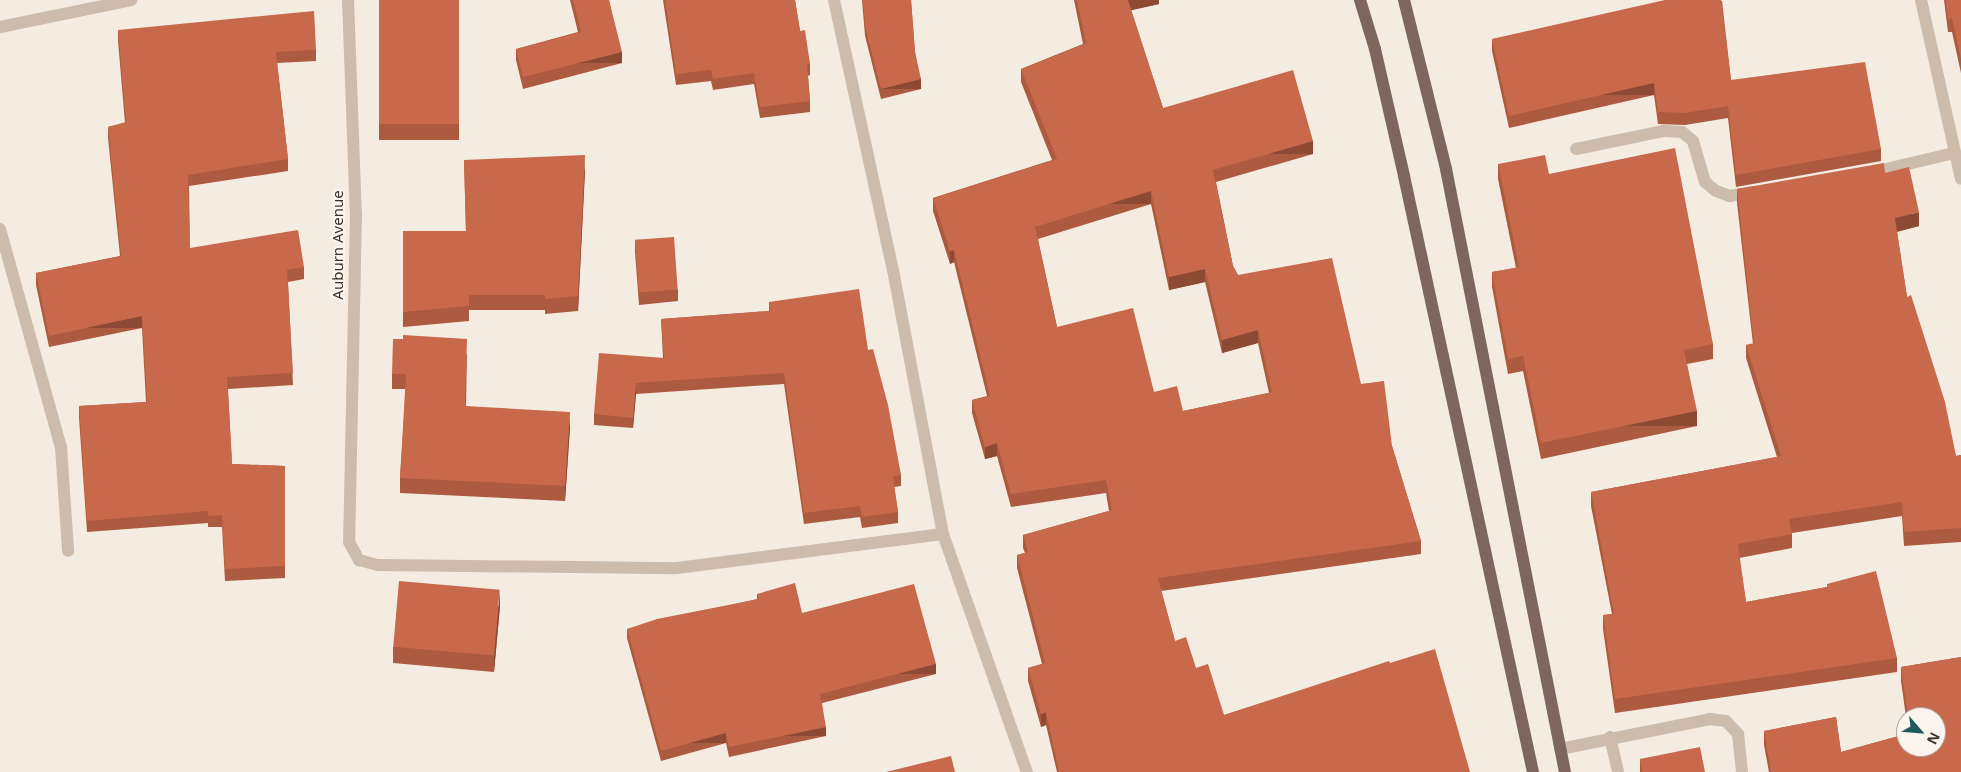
<!DOCTYPE html>
<style>
body{margin:0}
#map{position:relative;width:1961px;height:772px;overflow:hidden;background:#f4ebe1;font-family:"Noto Sans",sans-serif}
div>[style]{position:absolute}
[style*='--x']{left:calc(var(--x)*1px);top:calc(var(--y)*1px);width:calc(var(--w)*1px);rotate:calc(var(--a)*1deg)}
.lane>*{height:12px;margin:-6px;padding:0 6px;transform-origin:6px;border-radius:6px;background:#cdbbac}
.street>*{height:12px;margin:-6px;padding:0 6px;transform-origin:6px;border-radius:6px;background:#cdbbac}
.primary>*{height:12px;margin:-6px;padding:0 6px;transform-origin:6px;border-radius:6px;background:#7d675c}
.wall>*{inset:0;background:#ac5a40;transform-origin:0 0}
.shaded-wall>*{inset:0;background:#8c4a34;transform-origin:0 0}
.building>*{inset:0;background:#c8694b;transform-origin:0 0}
span{translate:-50% -50%;white-space:nowrap;text-align:center;line-height:1.15;-webkit-text-stroke:4.5px #fbf5ee;paint-order:stroke}
.street-label{font-size:15px;color:#3b302b}
.north{position:absolute;left:1896px;top:707px;width:50px;height:50px;box-sizing:border-box;background:#fbf5ee;border:1px solid #aea6a0;border-radius:50%;rotate:117deg;font-size:14px;font-weight:700;line-height:20px;text-align:center;color:#3b302b}
.north::after{content:'';display:block;margin:auto;width:18px;height:22px;background:#1f5a5e;clip-path:polygon(50% 0,100% 100%,50% 72%,0 100%)}
</style>
<div id="map">
<div class="lane">
<i style="--x:1610;--y:737;--w:36;--a:77"></i>
<i style="--x:1560;--y:749;--w:153;--a:-11.3"></i>
<i style="--x:1710;--y:719;--w:16;--a:7"></i>
<i style="--x:1726;--y:721;--w:18;--a:47"></i>
<i style="--x:1738;--y:734;--w:38;--a:84"></i>
</div>
<div class="street">
<i style="--x:348;--y:0;--w:214;--a:87.9"></i>
<i style="--x:356;--y:214;--w:328;--a:91.2"></i>
<i style="--x:349;--y:542;--w:21;--a:61"></i>
<i style="--x:359;--y:560;--w:20;--a:15"></i>
<i style="--x:378;--y:565;--w:299;--a:0.6"></i>
<i style="--x:677;--y:568;--w:268;--a:-7.3"></i>
<i style="--x:834;--y:0;--w:276;--a:77.7"></i>
<i style="--x:893;--y:270;--w:269;--a:79.3"></i>
<i style="--x:943;--y:534;--w:252;--a:70.6"></i>
<i style="--x:1921;--y:0;--w:183;--a:77.4"></i>
<i style="--x:0;--y:27;--w:134;--a:-11.6"></i>
<i style="--x:1576;--y:149;--w:90;--a:-11.6"></i>
<i style="--x:1664;--y:131;--w:18;--a:3"></i>
<i style="--x:1682;--y:132;--w:14;--a:39"></i>
<i style="--x:1693;--y:141;--w:43;--a:73.7"></i>
<i style="--x:1705;--y:182;--w:14;--a:39"></i>
<i style="--x:1716;--y:191;--w:15;--a:20"></i>
<i style="--x:1730;--y:196;--w:23;--a:-10"></i>
<i style="--x:1869;--y:173;--w:87;--a:-13.2"></i>
<i style="--x:0;--y:229;--w:226;--a:74.4"></i>
<i style="--x:61;--y:447;--w:104;--a:86.1"></i>
</div>
<div class="primary">
<i style="--x:1360;--y:0;--w:51;--a:73"></i>
<i style="--x:1375;--y:49;--w:130;--a:77.1"></i>
<i style="--x:1404;--y:176;--w:610;--a:77.79"></i>
<i style="--x:1404;--y:0;--w:174;--a:76"></i>
<i style="--x:1446;--y:169;--w:615;--a:78.84"></i>
</div>
<div class="wall">
<i style="left:379px;top:0;width:80px;height:140px"></i>
<i style="clip-path:polygon(570px 0,609px 0,622px 63px,523px 89px,516px 60px,516px 49px,578px 32px)"></i>
<i style="clip-path:polygon(663px 0,795px 0,800px 31px,810px 64px,810px 75px,808px 76px,810px 101px,810px 112px,760px 118px,754px 84px,713px 90px,711px 81px,676px 85px)"></i>
<i style="clip-path:polygon(862px 0,911px 0,915px 52px,921px 89px,881px 99px,865px 36px)"></i>
<i style="clip-path:polygon(evenodd,1074px 0,1159px 0,1159px 4px,1131px 10px,1163px 108px,1313px 154px,1216px 182px,1233px 266px,1238px 275px,1361px 384px,1392px 446px,1421px 541px,1421px 554px,1161px 591px,1175px 641px,1196px 668px,1224px 715px,1390px 663px,1470px 772px,1057px 772px,1046px 725px,1041px 727px,1028px 681px,1028px 668px,1042px 664px,1017px 568px,1017px 555px,1025px 553px,1023px 548px,1023px 535px,1109px 511px,1106px 493px,1011px 507px,997px 456px,985px 459px,972px 413px,972px 400px,987px 396px,954px 262px,950px 264px,933px 211px,933px 198px,1052px 160px,1021px 82px,1021px 69px,1083px 44px,1074px 0,1151px 204px,1169px 290px,1205px 282px,1222px 353px,1258px 343px,1269px 393px,1183px 411px,1057px 327px,1038px 239px,1151px 204px)"></i>
<i style="clip-path:polygon(1944px 0,1961px 0,1961px 73px,1952px 32px,1948px 32px)"></i>
<i style="clip-path:polygon(1722px 1px,1731px 80px,1881px 149px,1881px 161px,1736px 187px,1728px 118px,1685px 125px,1658px 124px,1654px 95px,1509px 128px,1492px 51px,1492px 39px)"></i>
<i style="clip-path:polygon(118px 30px,316px 50px,316px 61px,277px 63px,288px 159px,288px 171px,189px 186px,190px 248px,304px 267px,304px 279px,288px 282px,293px 385px,228px 389px,232px 464px,285px 466px,285px 578px,225px 581px,222px 527px,208px 527px,208px 523px,87px 532px,79px 418px,79px 406px,146px 402px,142px 328px,49px 347px,36px 285px,36px 273px,120px 256px,108px 138px,108px 127px,125px 123px,118px 41px)"></i>
<i style="clip-path:polygon(464px 160px,585px 170px,578px 311px,545px 314px,545px 310px,469px 310px,469px 321px,403px 327px,403px 231px,466px 231px)"></i>
<i style="clip-path:polygon(1498px 164px,1549px 174px,1713px 344px,1713px 359px,1687px 364px,1697px 426px,1541px 459px,1523px 371px,1508px 374px,1492px 287px,1492px 272px,1516px 268px,1498px 179px)"></i>
<i style="clip-path:polygon(1885px 173px,1919px 226px,1897px 232px,1907px 297px,1956px 456px,1961px 455px,1961px 542px,1904px 546px,1902px 516px,1792px 533px,1792px 548px,1739px 558px,1746px 602px,1827px 587px,1827px 584px,1897px 658px,1897px 672px,1615px 713px,1603px 629px,1603px 615px,1612px 614px,1591px 506px,1591px 492px,1777px 457px,1746px 358px,1746px 345px,1753px 344px,1737px 203px,1737px 189px)"></i>
<i style="clip-path:polygon(635px 240px,678px 290px,678px 301px,639px 305px,635px 252px)"></i>
<i style="clip-path:polygon(769px 302px,868px 350px,901px 475px,901px 486px,894px 487px,898px 512px,898px 523px,862px 528px,860px 517px,804px 524px,784px 384px,636px 394px,633px 428px,594px 425px,594px 414px,663px 358px,661px 319px,769px 311px)"></i>
<i style="clip-path:polygon(467px 354px,466px 406px,570px 427px,565px 501px,400px 493px,400px 478px,406px 389px,392px 389px,392px 374px)"></i>
<i style="clip-path:polygon(757px 594px,802px 613px,936px 674px,822px 703px,826px 736px,729px 757px,726px 743px,661px 761px,627px 638px,627px 629px,757px 599px)"></i>
<i style="clip-path:polygon(500px 606px,494px 672px,393px 663px,393px 647px)"></i>
<i style="clip-path:polygon(1961px 657px,1961px 772px,1769px 772px,1764px 745px,1764px 731px,1836px 717px,1841px 752px,1906px 734px,1906px 747px,1936px 747px,1936px 717px,1906px 717px,1901px 681px,1901px 667px)"></i>
<i style="clip-path:polygon(1640px 759px,1705px 772px,1640px 772px)"></i>
</div>
<div class="shaded-wall">
<i style="clip-path:polygon(1128px 0,1159px 0,1159px 4px,1128px 11px)"></i>
<i style="left:622px;top:52px;width:11px;height:102px;rotate:90deg"></i>
<i style="left:921px;top:79px;width:10px;height:41px;rotate:90deg"></i>
<i style="left:1654px;top:83px;width:12px;height:149px;rotate:90deg"></i>
<i style="left:1313px;top:141px;width:13px;height:104px;rotate:90deg"></i>
<i style="clip-path:polygon(585px 155px,585px 170px,578px 311px,578px 296px)"></i>
<i style="left:1151px;top:191px;width:13px;height:121px;rotate:90deg"></i>
<i style="clip-path:polygon(1919px 212px,1919px 226px,1895px 232px,1895px 218px)"></i>
<i style="clip-path:polygon(954px 250px,954px 262px,950px 264px,950px 251px)"></i>
<i style="clip-path:polygon(1205px 269px,1205px 282px,1169px 290px,1169px 277px)"></i>
<i style="left:142px;top:316px;width:12px;height:95px;rotate:90deg"></i>
<i style="clip-path:polygon(1258px 330px,1258px 343px,1222px 353px,1222px 340px)"></i>
<i style="clip-path:polygon(636px 383px,636px 394px,633px 428px,633px 418px)"></i>
<i style="left:1697px;top:411px;width:15px;height:159px;rotate:90deg"></i>
<i style="clip-path:polygon(570px 412px,570px 427px,565px 501px,565px 486px)"></i>
<i style="clip-path:polygon(997px 443px,997px 456px,985px 459px,985px 447px)"></i>
<i style="clip-path:polygon(500px 590px,500px 606px,494px 672px,494px 656px)"></i>
<i style="left:936px;top:664px;width:10px;height:120px;rotate:90deg"></i>
<i style="clip-path:polygon(1046px 712px,1046px 725px,1041px 727px,1041px 714px)"></i>
<i style="left:826px;top:727px;width:9px;height:99px;rotate:90deg"></i>
<i style="left:726px;top:733px;width:10px;height:67px;rotate:90deg"></i>
</div>
<div class="building">
<i style="left:379px;top:0;width:80px;height:124px"></i>
<i style="clip-path:polygon(573px 0,609px 0,622px 52px,523px 77px,516px 49px,581px 32px)"></i>
<i style="clip-path:polygon(665px 0,795px 0,800px 31px,805px 30px,810px 64px,807px 65px,810px 101px,760px 107px,754px 73px,713px 79px,711px 70px,676px 74px)"></i>
<i style="clip-path:polygon(863px 0,911px 0,915px 52px,921px 79px,881px 89px,865px 26px)"></i>
<i style="clip-path:polygon(evenodd,1077px 0,1128px 0,1163px 108px,1293px 70px,1313px 141px,1213px 170px,1233px 266px,1238px 275px,1332px 258px,1361px 384px,1384px 381px,1392px 446px,1421px 541px,1158px 578px,1175px 641px,1186px 637px,1196px 668px,1208px 664px,1224px 715px,1389px 661px,1390px 663px,1435px 649px,1470px 772px,1059px 772px,1046px 712px,1041px 714px,1028px 668px,1045px 663px,1017px 555px,1028px 552px,1023px 535px,1112px 510px,1106px 480px,1011px 494px,997px 443px,985px 447px,972px 400px,990px 396px,954px 250px,950px 251px,933px 198px,1057px 159px,1021px 69px,1086px 43px,1077px 0,1151px 191px,1169px 277px,1205px 269px,1222px 340px,1258px 330px,1272px 392px,1183px 411px,1177px 386px,1154px 392px,1133px 308px,1057px 327px,1035px 227px,1151px 191px)"></i>
<i style="clip-path:polygon(1665px 0,1721px 0,1731px 80px,1865px 62px,1881px 149px,1736px 175px,1728px 106px,1685px 113px,1658px 112px,1654px 83px,1509px 116px,1492px 39px)"></i>
<i style="clip-path:polygon(1946px 0,1961px 0,1961px 59px,1952px 18px,1948px 19px)"></i>
<i style="clip-path:polygon(314px 11px,316px 50px,276px 52px,288px 159px,188px 175px,190px 248px,298px 230px,304px 267px,287px 270px,293px 373px,227px 377px,232px 464px,285px 466px,285px 566px,225px 569px,222px 515px,208px 516px,208px 511px,87px 521px,79px 406px,147px 402px,142px 316px,49px 336px,36px 273px,121px 256px,108px 127px,126px 122px,118px 30px)"></i>
<i style="clip-path:polygon(1675px 148px,1713px 344px,1684px 350px,1697px 411px,1541px 443px,1523px 356px,1508px 359px,1492px 272px,1519px 267px,1498px 164px,1545px 155px,1549px 174px)"></i>
<i style="clip-path:polygon(585px 155px,578px 296px,545px 299px,545px 295px,469px 295px,469px 306px,403px 312px,403px 231px,466px 231px,464px 160px)"></i>
<i style="clip-path:polygon(1884px 163px,1885px 173px,1909px 167px,1919px 212px,1895px 218px,1907px 297px,1911px 295px,1945px 402px,1956px 456px,1961px 455px,1961px 528px,1904px 532px,1902px 502px,1789px 519px,1792px 534px,1738px 544px,1746px 602px,1827px 587px,1827px 584px,1876px 571px,1897px 658px,1615px 699px,1603px 615px,1614px 614px,1591px 492px,1781px 456px,1746px 345px,1754px 343px,1737px 189px)"></i>
<i style="left:674px;top:237px;width:53px;height:39px;rotate:86deg"></i>
<i style="clip-path:polygon(859px 289px,868px 350px,873px 349px,888px 405px,901px 475px,893px 476px,898px 512px,862px 517px,860px 506px,804px 513px,784px 373px,636px 383px,633px 418px,594px 414px,599px 353px,664px 358px,661px 319px,770px 311px,769px 302px)"></i>
<i style="clip-path:polygon(403px 335px,467px 339px,465px 406px,570px 412px,565px 486px,400px 478px,406px 374px,392px 374px,393px 339px,403px 339px)"></i>
<i style="left:399px;top:581px;width:101px;height:66px;rotate:5deg"></i>
<i style="clip-path:polygon(795px 583px,802px 613px,914px 584px,936px 664px,820px 694px,826px 727px,729px 747px,726px 733px,661px 751px,627px 629px,657px 619px,759px 599px,757px 594px)"></i>
<i style="clip-path:polygon(1961px 657px,1961px 772px,1771px 772px,1764px 731px,1836px 717px,1841px 752px,1906px 734px,1906px 747px,1936px 747px,1936px 717px,1908px 717px,1901px 667px)"></i>
<i style="clip-path:polygon(1700px 747px,1705px 772px,1642px 772px,1640px 759px)"></i>
<i style="clip-path:polygon(951px 756px,955px 772px,886px 772px)"></i>
</div>
<div class="street-label">
<span style="left:338px;top:245px;rotate:-90deg">Auburn Avenue</span>
</div>
<div class="north">N</div>
</div>
